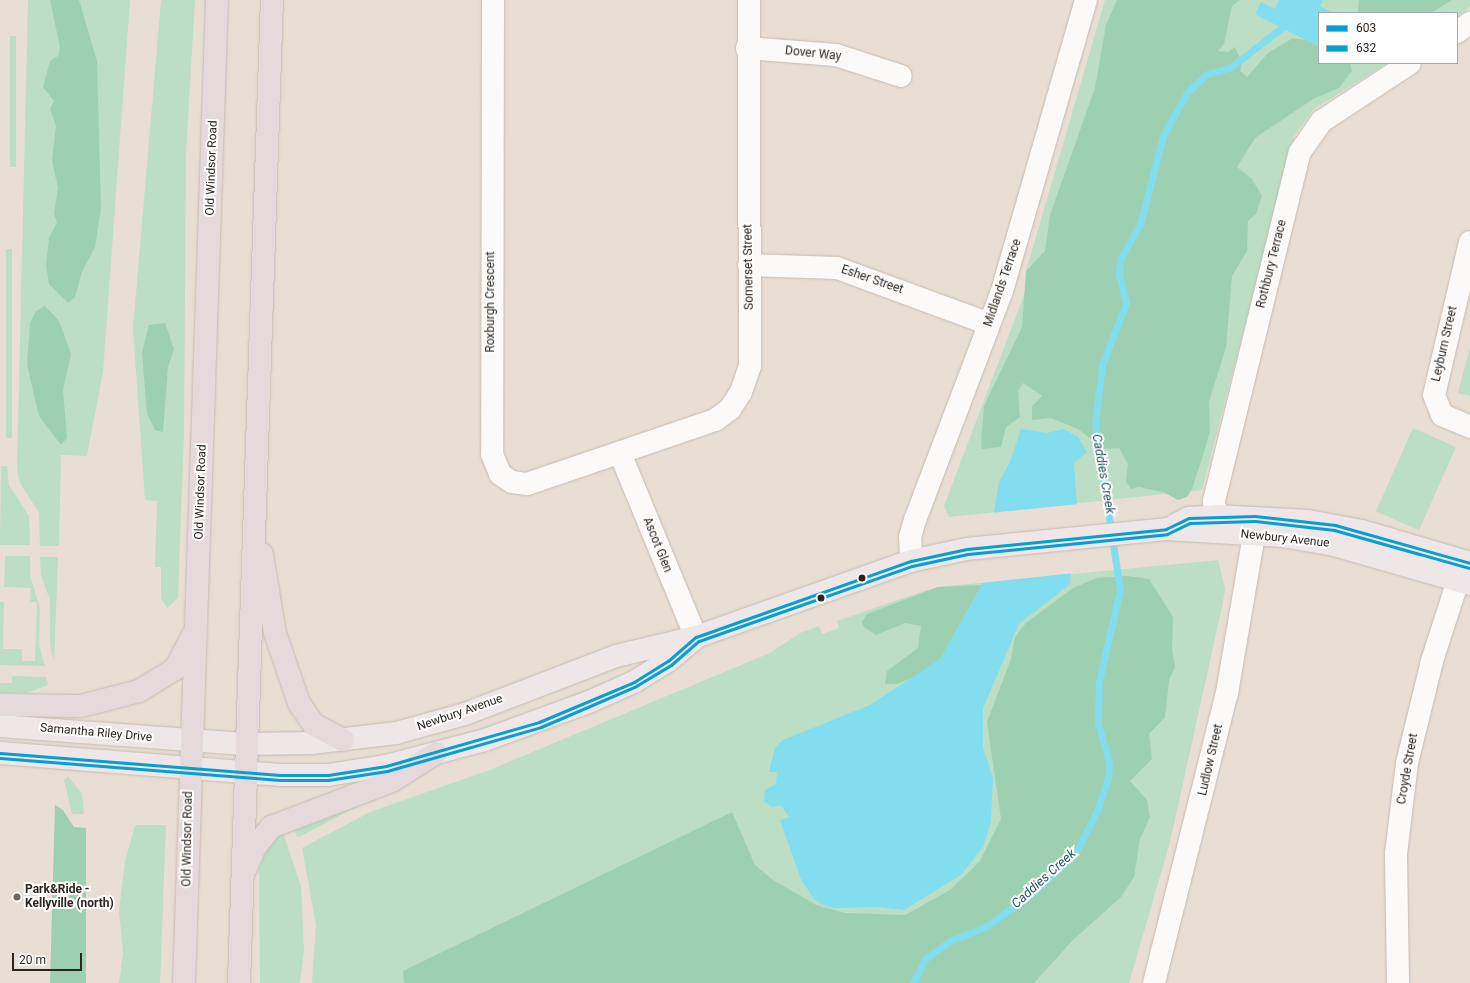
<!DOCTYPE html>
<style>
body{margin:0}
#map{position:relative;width:1470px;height:983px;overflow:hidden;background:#e9ded3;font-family:Roboto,sans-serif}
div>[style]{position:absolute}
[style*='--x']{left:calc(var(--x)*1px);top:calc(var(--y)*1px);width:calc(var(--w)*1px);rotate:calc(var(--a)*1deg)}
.green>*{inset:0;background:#bbdec4;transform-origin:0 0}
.forest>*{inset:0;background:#9dd0b0}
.water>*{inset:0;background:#82ddee}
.pier>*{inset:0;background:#e9ded3}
.stream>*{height:7px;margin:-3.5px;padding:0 3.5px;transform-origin:3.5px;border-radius:3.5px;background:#82ddee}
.roads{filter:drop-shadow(0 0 1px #c4bbb3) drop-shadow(0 0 1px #c4bbb3)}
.minor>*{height:22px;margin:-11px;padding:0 11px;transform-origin:11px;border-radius:11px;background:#fcfaf8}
.major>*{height:22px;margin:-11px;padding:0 11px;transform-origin:11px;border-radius:11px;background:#eee6e7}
.highway>*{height:22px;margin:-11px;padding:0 11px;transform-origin:11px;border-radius:11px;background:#e6d9db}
.bus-1>*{height:3px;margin:-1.5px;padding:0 1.5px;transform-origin:1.5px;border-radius:1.5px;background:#079fd0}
.bus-2>*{height:3px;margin:-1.5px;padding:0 1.5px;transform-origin:1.5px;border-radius:1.5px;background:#079fd0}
.dots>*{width:11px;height:11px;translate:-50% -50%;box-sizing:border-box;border:2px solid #fff;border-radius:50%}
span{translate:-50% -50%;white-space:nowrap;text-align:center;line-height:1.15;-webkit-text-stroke:4px #fff;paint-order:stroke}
.street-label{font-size:12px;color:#2d251e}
.poi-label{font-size:12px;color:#2d251e;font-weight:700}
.left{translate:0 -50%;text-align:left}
.water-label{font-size:13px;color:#205864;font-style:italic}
.legend{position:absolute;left:1318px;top:12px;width:140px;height:52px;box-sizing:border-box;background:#fff;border:1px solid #aba8a5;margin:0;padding:5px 7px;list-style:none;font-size:12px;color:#2d251e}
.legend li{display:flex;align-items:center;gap:8px;height:20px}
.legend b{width:20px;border:1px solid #aba8a5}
.scale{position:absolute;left:12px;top:953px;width:70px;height:18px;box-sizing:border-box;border:2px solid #2d251e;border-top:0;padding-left:5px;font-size:12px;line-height:14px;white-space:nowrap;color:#2d251e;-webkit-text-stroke:3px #fff;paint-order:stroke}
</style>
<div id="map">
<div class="green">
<i style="clip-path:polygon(28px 0,130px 0,103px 372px,87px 456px,61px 455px,59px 546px,40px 546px,39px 513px,20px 483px,17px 470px)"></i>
<i style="clip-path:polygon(161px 0,195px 0,186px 152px,184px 432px,178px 598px,167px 608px,161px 598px,161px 567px,155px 567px,157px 501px,145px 500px,133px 329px)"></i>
<i style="clip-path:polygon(1105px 0,1470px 0,1470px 7px,1457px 16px,1457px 13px,1319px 13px,1319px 63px,1387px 63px,1314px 109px,1294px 136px,1202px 490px,949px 517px,944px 506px,1024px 295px,1031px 263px,1026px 271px)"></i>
<i style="left:10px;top:36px;width:6px;height:131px"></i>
<i style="left:6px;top:249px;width:6px;height:189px"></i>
<i style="clip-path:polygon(1470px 347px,1470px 396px,1458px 393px)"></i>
<i style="left:1413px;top:428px;width:47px;height:91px;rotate:24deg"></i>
<i style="clip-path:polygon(1px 466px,7px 466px,9px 485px,29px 516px,30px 545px,0 545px)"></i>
<i style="clip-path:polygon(5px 556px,30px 556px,30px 575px,40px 609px,39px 645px,45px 666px,0 665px,0 602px,4px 602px,3px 649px,22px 649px,22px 661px,35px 661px,37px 602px,30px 602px,31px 588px,4px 587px)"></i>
<i style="clip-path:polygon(40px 557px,58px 557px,54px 661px,50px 644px,50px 600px,41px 575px)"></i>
<i style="clip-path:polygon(1218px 560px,1225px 588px,1223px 602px,1170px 842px,1129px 983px,312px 983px,316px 925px,302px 848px,370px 812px,487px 771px,770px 653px,800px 633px,819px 626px,822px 634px,839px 628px,837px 621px,921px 592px,938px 587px)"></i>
<i style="clip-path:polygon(12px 676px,46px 677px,48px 685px,27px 693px,0 693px,0 683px,12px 683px)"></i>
<i style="clip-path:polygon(68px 776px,82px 794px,84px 814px,72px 814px,64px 780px)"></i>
<i style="clip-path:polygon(383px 793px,303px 835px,297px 837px,293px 827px)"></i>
<i style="clip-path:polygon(135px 825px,166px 825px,160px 983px,119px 983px,123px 953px,119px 910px,125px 862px)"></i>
<i style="clip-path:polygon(283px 833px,301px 886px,304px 951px,300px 983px,260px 983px,259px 868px,271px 839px)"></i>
</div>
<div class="forest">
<i style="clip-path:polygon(50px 0,79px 0,97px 61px,101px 209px,95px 247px,82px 272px,75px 297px,68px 303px,49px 284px,46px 265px,49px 238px,57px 222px,54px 214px,58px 188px,52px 161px,56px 126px,50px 109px,54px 101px,43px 87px,50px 61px,58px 56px,60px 47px)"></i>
<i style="clip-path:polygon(1117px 0,1240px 0,1232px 6px,1224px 44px,1218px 51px,1228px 52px,1235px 47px,1242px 63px,1240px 71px,1247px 77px,1268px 53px,1293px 38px,1319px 42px,1319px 63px,1350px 63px,1352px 71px,1339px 88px,1313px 99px,1255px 138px,1237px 167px,1252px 179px,1262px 196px,1256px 214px,1248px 221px,1247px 251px,1232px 276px,1226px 347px,1209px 402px,1210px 431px,1205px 449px,1192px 489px,1187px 497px,1178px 500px,1163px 492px,1139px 487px,1131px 489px,1126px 482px,1128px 464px,1119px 448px,1104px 449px,1078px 429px,1051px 418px,1032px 420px,1032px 406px,1042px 396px,1023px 383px,1018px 391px,1020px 417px,1006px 427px,1001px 447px,982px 449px,981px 444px,984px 406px,1022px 327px,1026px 271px,1045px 251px,1050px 215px,1095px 88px,1106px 25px)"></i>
<i style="clip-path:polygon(1359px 0,1452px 0,1431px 13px,1358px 13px)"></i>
<i style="clip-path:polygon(45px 306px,59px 321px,71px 354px,63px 390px,67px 438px,61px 445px,39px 416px,27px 365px,30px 323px,36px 311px)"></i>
<i style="clip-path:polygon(165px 323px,174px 349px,168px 367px,163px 432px,155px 430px,147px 414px,142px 352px,149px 325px)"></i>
<i style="clip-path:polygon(1128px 576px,1149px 579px,1173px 617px,1172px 649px,1175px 667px,1169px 680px,1165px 717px,1149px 734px,1152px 759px,1130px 781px,1147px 800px,1150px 817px,1140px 839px,1134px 877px,1121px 897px,1073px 940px,1034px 983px,404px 983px,403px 971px,732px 812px,755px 865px,773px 880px,816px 905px,845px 913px,905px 915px,950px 890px,980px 861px,1001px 819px,987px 722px,1011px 659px,1015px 637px,1026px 623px,1073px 588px,1097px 578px)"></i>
<i style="clip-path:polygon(982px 585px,940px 659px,922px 674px,897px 684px,885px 684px,887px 671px,918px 648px,921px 626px,905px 623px,876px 635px,864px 627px,862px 622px,867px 614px,938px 587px)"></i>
<i style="clip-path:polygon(55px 805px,63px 810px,74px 827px,86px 828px,86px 983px,50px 983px)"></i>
</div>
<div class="water">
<i style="clip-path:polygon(1279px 0,1323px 0,1320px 6px,1333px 13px,1319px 13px,1319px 47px,1255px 14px,1261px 2px,1275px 9px)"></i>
<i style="clip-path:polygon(1021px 429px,1047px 433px,1064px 429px,1078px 437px,1087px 452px,1074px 463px,1077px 508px,1070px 584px,1019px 624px,983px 708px,983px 748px,993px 777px,991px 822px,983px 847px,961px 875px,904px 910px,879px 907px,833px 908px,821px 904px,813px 898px,801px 879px,780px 820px,789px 817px,781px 805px,772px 807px,764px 801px,765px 790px,776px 784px,777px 772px,769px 772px,775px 748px,783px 740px,870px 705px,940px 659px,982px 585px,999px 482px,1010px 462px)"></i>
</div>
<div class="pier">
<i style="clip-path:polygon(1079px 504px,1074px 573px,981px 583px,990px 513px)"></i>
</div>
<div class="stream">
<i style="--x:913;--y:983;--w:27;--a:-63"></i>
<i style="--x:925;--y:959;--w:31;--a:-36"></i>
<i style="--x:950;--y:941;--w:38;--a:-22"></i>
<i style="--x:985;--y:927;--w:55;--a:-35.4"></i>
<i style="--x:1030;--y:895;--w:61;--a:-42.3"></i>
<i style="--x:1075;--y:854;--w:48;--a:-62.9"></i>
<i style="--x:1097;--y:811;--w:35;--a:-72"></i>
<i style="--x:1108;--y:778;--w:16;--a:-86"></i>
<i style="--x:1109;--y:762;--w:40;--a:-106"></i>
<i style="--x:1098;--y:724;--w:43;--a:-88.7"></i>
<i style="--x:1099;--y:681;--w:93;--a:-77"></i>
<i style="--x:1120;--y:590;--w:168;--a:-98.6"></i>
<i style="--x:1095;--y:424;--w:59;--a:-83.2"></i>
<i style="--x:1102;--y:365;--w:66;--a:-68.8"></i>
<i style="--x:1126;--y:303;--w:30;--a:-104"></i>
<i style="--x:1119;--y:274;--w:15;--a:-86"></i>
<i style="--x:1120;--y:259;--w:39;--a:-60"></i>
<i style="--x:1140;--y:225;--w:92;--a:-75.5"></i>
<i style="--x:1163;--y:136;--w:51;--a:-60.9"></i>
<i style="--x:1188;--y:91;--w:25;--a:-42"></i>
<i style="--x:1207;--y:74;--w:25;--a:-16"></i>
<i style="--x:1231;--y:67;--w:72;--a:-37.7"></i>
</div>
<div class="roads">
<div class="minor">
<i style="--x:493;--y:0;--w:454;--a:90.1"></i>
<i style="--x:492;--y:454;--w:22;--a:68"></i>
<i style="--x:500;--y:474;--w:14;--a:34"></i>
<i style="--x:512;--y:482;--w:15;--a:8"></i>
<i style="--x:527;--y:484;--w:199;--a:-18.8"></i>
<i style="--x:715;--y:420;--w:19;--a:-36"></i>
<i style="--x:730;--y:409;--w:20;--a:-57"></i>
<i style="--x:741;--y:392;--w:28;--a:-71"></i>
<i style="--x:750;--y:366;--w:366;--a:-90.2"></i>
<i style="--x:1457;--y:32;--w:16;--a:-35"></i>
<i style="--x:747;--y:48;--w:89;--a:4.5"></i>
<i style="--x:836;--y:55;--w:68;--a:17.9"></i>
<i style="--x:1470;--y:242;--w:157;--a:103.2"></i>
<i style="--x:1434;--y:395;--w:22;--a:68"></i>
<i style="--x:1442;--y:415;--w:30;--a:23"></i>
<i style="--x:749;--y:265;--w:88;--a:2"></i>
<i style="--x:837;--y:268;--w:162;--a:20.2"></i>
<i style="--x:620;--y:453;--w:199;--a:67.6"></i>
<i style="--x:1216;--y:516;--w:15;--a:-98"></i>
<i style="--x:1214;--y:501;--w:359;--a:-76.2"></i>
<i style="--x:1300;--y:152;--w:38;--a:-55"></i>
<i style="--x:1322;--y:121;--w:105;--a:-33.4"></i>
<i style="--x:911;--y:561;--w:24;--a:-92"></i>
<i style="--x:910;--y:537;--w:18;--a:-74"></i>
<i style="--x:915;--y:520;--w:245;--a:-69.2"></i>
<i style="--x:1002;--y:291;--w:303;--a:-73.9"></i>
<i style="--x:1154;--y:983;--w:299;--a:-75.9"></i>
<i style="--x:1227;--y:693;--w:160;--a:-80.3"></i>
<i style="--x:1398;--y:983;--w:129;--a:-90.9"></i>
<i style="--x:1396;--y:854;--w:92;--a:-83.1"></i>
<i style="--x:1407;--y:763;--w:105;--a:-76.2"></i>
<i style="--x:1432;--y:661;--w:104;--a:-72.1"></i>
</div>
<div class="major">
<i style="--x:1175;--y:525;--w:16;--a:-27"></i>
<i style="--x:1189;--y:518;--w:27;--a:-4"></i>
<i style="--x:1216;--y:516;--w:92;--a:3.1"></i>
<i style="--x:1308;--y:521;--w:55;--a:10.5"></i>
<i style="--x:1362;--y:531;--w:113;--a:16.5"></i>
<i style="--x:0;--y:726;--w:248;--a:4.2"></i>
<i style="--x:247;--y:744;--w:64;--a:-0.9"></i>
<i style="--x:311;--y:743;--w:86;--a:-6.7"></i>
<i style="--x:396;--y:733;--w:72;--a:-15.4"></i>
<i style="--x:465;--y:714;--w:162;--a:-21"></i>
<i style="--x:616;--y:656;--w:82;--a:-13.4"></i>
<i style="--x:696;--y:637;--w:228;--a:-19.5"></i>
<i style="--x:911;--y:561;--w:57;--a:-12.1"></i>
<i style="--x:967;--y:549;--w:200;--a:-5.7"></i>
<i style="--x:1166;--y:529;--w:116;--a:3.5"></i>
<i style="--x:1282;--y:536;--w:53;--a:9.8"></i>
<i style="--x:1334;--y:545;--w:141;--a:16"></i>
<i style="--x:0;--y:753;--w:281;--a:4.5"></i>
<i style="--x:280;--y:775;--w:48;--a:0"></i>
<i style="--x:328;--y:775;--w:59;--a:-8.8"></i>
<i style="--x:386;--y:766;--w:102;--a:-14.7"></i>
<i style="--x:485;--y:740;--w:111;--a:-20.1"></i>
<i style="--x:589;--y:702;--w:49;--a:-24"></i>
<i style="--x:634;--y:682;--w:40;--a:-32"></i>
<i style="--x:668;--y:661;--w:35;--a:-40"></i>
</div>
<div class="highway">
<i style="--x:262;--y:554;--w:80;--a:80.7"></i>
<i style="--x:275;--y:633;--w:74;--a:71.1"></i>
<i style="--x:299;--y:703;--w:25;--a:56"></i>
<i style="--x:313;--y:724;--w:34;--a:28"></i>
<i style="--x:0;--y:705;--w:81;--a:0.7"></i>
<i style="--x:81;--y:706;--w:60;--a:-14.5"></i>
<i style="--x:139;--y:691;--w:42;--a:-31.4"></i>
<i style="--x:175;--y:669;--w:38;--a:-62"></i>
<i style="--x:246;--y:868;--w:23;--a:-67"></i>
<i style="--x:255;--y:847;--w:26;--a:-51"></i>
<i style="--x:271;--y:827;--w:129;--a:-20.8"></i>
<i style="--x:392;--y:781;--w:52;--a:-32.5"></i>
<i style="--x:184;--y:983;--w:984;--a:-88.08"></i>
<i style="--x:239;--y:983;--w:984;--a:-88.08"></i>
</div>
</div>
<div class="bus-1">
<i style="--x:0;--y:753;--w:281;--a:4.5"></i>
<i style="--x:280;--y:775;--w:48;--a:0"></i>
<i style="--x:328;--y:775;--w:59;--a:-8.8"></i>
<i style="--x:386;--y:766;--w:159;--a:-16"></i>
<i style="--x:539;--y:722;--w:103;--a:-22.8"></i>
<i style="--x:634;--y:682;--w:40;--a:-32"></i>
<i style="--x:668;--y:661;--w:37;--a:-41"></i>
<i style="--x:696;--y:637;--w:228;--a:-19.5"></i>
<i style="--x:911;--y:561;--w:57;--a:-12.1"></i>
<i style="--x:967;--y:549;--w:200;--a:-5.7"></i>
<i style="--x:1166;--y:529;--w:25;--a:-26"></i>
<i style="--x:1189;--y:518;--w:66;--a:-1.7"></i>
<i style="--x:1255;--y:516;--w:81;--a:6.4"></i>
<i style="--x:1335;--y:525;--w:140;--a:15.7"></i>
</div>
<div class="bus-2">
<i style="--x:0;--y:758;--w:281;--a:4.5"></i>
<i style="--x:280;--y:780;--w:48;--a:0"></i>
<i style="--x:328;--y:780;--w:60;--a:-8.7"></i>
<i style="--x:387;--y:771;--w:160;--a:-15.9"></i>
<i style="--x:541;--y:727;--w:103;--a:-23.3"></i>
<i style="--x:636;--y:686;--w:41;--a:-31"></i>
<i style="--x:671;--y:665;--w:37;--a:-41"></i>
<i style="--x:699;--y:641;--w:226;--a:-19.4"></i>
<i style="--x:912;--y:566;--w:57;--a:-12.1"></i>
<i style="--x:968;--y:554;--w:200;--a:-5.7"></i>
<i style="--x:1167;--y:534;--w:25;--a:-26"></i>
<i style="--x:1190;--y:523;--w:65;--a:-1.8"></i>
<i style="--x:1255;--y:521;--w:80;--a:6.5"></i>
<i style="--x:1334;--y:530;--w:140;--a:15.7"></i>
</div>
<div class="dots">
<i style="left:862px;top:578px;background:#2d251e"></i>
<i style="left:821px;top:598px;background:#2d251e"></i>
<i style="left:17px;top:897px;background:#6f665d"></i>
</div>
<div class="street-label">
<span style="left:813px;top:54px;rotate:6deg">Dover Way</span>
<span style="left:212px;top:168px;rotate:-88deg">Old Windsor Road</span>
<span style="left:1272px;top:264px;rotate:-76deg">Rothbury Terrace</span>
<span style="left:749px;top:267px;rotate:-91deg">Somerset Street</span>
<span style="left:872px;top:280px;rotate:19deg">Esher Street</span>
<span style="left:1003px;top:283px;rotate:-71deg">Midlands Terrace</span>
<span style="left:491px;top:302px;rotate:-90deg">Roxburgh Crescent</span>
<span style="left:1445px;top:344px;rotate:-77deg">Leyburn Street</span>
<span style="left:201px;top:492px;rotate:-88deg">Old Windsor Road</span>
<span style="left:1285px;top:539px;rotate:6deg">Newbury Avenue</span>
<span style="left:657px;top:545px;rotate:68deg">Ascot Glen</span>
<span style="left:460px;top:713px;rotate:-19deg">Newbury Avenue</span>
<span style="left:96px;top:733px;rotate:5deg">Samantha Riley Drive</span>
<span style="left:1211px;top:760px;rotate:-77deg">Ludlow Street</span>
<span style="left:1408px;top:769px;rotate:-80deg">Croyde Street</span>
<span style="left:188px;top:839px;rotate:-89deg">Old Windsor Road</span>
</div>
<div class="poi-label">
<span class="left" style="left:25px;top:897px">Park&amp;Ride -<br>Kellyville (north)</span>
</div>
<div class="water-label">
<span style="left:1103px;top:474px;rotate:80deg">Caddies Creek</span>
<span style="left:1044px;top:879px;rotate:-42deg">Caddies Creek</span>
</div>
<ul class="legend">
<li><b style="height:5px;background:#079fd0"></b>603</li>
<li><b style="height:5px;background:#079fd0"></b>632</li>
</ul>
<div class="scale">20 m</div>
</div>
